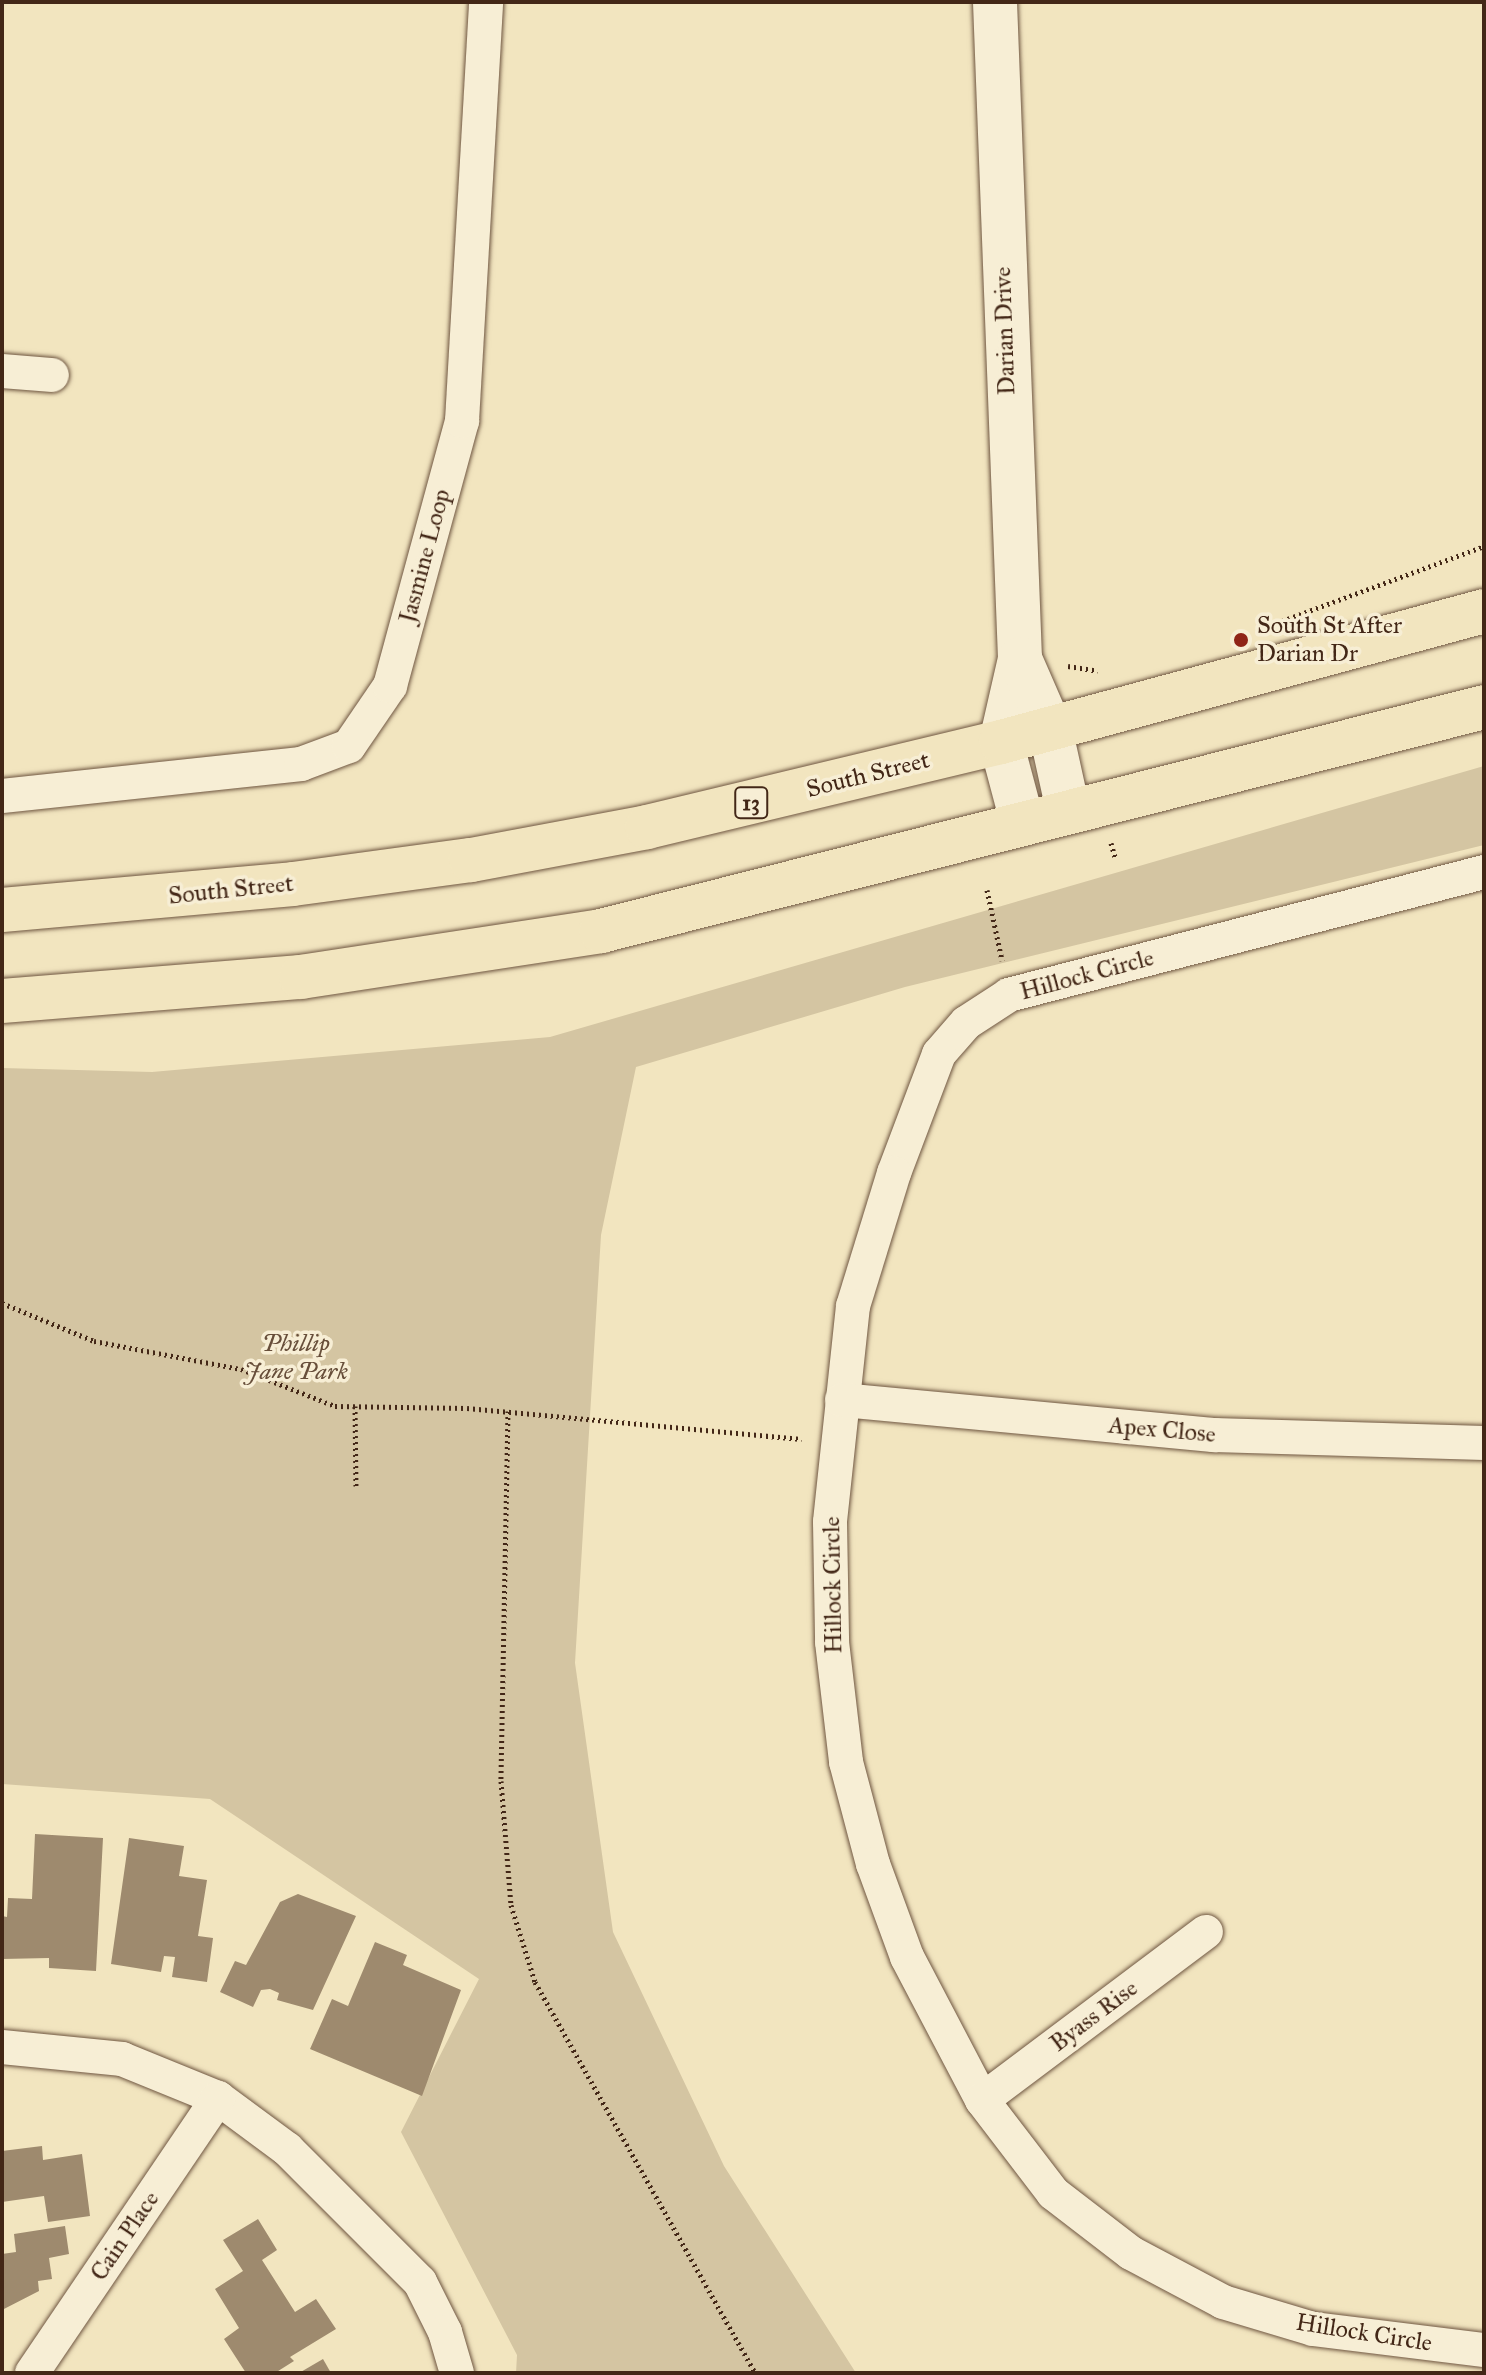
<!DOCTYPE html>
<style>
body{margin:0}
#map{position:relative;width:1486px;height:2375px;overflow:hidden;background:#f2e5bf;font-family:"IM FELL Great Primer",serif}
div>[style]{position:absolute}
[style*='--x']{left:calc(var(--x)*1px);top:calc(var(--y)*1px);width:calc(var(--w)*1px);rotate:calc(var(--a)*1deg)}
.green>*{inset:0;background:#d4c5a2}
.building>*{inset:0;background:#9e8a6e}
.path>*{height:5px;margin-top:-2.5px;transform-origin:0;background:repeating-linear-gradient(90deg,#432717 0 2px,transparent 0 6px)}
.roads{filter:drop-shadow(0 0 2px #6f5641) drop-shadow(0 0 2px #6f5641)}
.street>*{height:34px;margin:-17px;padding:0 17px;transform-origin:17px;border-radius:17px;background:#f7eed5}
.secondary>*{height:44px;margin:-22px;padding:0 22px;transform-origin:22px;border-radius:22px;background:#f7eed5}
.highway>*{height:44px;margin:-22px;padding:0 22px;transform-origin:22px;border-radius:22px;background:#f2e5bf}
.dots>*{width:22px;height:22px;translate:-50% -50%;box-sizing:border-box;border:4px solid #f7eed5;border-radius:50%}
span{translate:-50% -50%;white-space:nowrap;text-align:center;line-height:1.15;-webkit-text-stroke:7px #f7eed5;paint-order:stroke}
.shield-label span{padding:2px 6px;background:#f7eed5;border:2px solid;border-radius:6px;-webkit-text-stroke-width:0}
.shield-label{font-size:22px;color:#432717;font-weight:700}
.street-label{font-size:24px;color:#432717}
.poi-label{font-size:24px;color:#432717}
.left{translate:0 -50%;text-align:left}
.park-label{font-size:24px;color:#674e3a;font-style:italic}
.frame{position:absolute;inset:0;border:4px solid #432717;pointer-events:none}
</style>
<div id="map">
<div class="green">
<i style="clip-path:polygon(1484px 766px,1484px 845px,905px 987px,636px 1067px,601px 1235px,575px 1663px,613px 1932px,724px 2166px,856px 2373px,516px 2373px,517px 2355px,401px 2132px,479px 1979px,210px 1799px,2px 1784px,2px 1068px,152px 1072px,550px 1037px)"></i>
</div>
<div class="building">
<i style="clip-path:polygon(35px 1834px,103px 1838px,96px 1971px,49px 1968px,49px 1958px,2px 1959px,2px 1916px,7px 1917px,8px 1898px,32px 1899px)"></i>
<i style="clip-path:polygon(129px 1838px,184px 1846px,179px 1876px,207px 1880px,198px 1936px,213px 1938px,207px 1982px,172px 1977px,175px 1957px,164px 1956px,161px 1972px,111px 1964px)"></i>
<i style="clip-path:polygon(298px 1894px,356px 1916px,313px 2010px,277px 2000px,279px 1993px,270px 1989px,261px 1990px,253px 2007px,220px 1992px,235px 1961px,246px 1965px,280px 1902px)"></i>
<i style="clip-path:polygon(375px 1942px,407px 1955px,403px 1965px,461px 1990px,422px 2096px,310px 2049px,332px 1999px,348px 2006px)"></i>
<i style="clip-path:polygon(42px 2146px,43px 2160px,82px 2154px,90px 2216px,48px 2222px,44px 2196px,2px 2202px,2px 2151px)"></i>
<i style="clip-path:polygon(258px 2219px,277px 2250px,262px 2260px,295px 2312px,316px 2299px,336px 2329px,290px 2357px,294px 2361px,275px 2373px,246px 2373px,224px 2339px,239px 2328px,215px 2289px,243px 2271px,223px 2240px)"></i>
<i style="clip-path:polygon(65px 2226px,69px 2254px,49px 2258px,52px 2279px,38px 2281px,39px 2291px,2px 2310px,2px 2254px,16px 2252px,14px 2234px)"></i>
<i style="clip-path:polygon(323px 2359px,331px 2373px,299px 2373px)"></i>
</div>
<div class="path">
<i style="--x:1271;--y:625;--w:227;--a:-20.3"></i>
<i style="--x:1068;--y:666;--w:30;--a:9"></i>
<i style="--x:1111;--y:843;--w:15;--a:74"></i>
<i style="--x:987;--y:890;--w:72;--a:77.9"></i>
<i style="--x:2;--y:1303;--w:100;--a:22.4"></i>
<i style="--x:94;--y:1341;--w:150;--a:10.8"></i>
<i style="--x:241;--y:1369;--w:101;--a:21.5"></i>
<i style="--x:335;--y:1406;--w:132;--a:0.9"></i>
<i style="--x:467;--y:1408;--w:336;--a:5.3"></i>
<i style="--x:355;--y:1406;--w:80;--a:89.3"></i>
<i style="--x:508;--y:1411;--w:370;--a:91.1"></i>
<i style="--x:501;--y:1781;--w:124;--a:85.4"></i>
<i style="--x:511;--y:1905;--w:81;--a:72.7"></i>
<i style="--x:535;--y:1982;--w:449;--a:60.6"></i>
</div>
<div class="roads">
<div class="street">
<i style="--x:2;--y:371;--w:50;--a:4.6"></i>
<i style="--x:2;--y:796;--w:301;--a:-6.1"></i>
<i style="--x:301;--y:764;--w:51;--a:-20.6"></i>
<i style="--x:349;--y:746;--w:73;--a:-55.7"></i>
<i style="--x:390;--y:686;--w:275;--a:-74.8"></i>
<i style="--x:462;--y:421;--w:420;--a:-86.7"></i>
<i style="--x:1484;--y:872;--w:491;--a:165.5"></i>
<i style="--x:1009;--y:995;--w:51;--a:146.9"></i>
<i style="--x:966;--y:1023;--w:41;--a:131.1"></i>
<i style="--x:939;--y:1054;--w:127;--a:110.7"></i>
<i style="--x:894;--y:1173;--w:139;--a:107.1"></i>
<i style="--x:853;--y:1306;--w:217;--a:96.1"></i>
<i style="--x:830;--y:1522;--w:120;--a:89"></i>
<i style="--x:832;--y:1642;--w:121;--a:83.3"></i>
<i style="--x:846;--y:1762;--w:106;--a:75.2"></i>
<i style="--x:873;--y:1864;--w:99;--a:69.9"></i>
<i style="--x:907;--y:1957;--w:161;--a:62.3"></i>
<i style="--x:982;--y:2100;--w:117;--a:52.6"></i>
<i style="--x:1053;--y:2193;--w:98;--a:37.6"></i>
<i style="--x:1131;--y:2253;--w:104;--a:28"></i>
<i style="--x:1223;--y:2302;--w:94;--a:16.7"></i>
<i style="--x:1313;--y:2329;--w:172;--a:7"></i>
<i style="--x:842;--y:1400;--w:374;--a:5.4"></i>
<i style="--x:1214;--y:1435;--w:270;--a:1.7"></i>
<i style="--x:2;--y:2047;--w:121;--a:5.7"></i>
<i style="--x:122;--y:2059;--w:104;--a:22.1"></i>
<i style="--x:218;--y:2098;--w:86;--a:36.5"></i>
<i style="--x:287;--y:2149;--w:188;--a:45"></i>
<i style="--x:420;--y:2282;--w:56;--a:63.4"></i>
<i style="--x:445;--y:2332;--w:43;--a:73.7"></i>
<i style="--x:982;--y:2100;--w:280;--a:-36.9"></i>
<i style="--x:32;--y:2373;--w:332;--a:-55.9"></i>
</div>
<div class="secondary">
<i style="--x:995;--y:2;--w:657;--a:87.82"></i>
<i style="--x:1020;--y:659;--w:85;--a:102.9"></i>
<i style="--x:1001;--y:742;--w:82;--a:75.1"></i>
<i style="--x:1020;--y:659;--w:75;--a:66.5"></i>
<i style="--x:1050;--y:728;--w:84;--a:77.6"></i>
</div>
<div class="highway">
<i style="--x:2;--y:910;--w:292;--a:-5.1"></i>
<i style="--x:293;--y:884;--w:180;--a:-7.7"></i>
<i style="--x:471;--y:860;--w:179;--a:-10.6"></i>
<i style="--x:647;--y:827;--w:364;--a:-13.5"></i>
<i style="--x:1001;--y:742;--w:500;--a:-15.17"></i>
<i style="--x:2;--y:1001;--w:300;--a:-4.6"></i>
<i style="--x:301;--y:977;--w:304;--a:-8.7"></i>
<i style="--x:601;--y:931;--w:911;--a:-14.23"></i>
</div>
</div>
<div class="dots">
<i style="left:1241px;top:640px;background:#8f2418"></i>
</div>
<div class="shield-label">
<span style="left:751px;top:803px">13</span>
</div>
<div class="street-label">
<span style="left:1005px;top:331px;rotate:-92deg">Darian Drive</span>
<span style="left:425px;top:556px;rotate:-75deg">Jasmine Loop</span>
<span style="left:868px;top:775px;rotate:-14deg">South Street</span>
<span style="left:231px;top:890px;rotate:-6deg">South Street</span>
<span style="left:1087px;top:975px;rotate:-15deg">Hillock Circle</span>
<span style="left:1162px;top:1430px;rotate:5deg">Apex Close</span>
<span style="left:833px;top:1585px;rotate:-91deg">Hillock Circle</span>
<span style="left:1094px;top:2016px;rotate:-37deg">Byass Rise</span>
<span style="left:125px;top:2236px;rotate:-56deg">Cain Place</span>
<span style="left:1364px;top:2333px;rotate:9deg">Hillock Circle</span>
</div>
<div class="poi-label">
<span class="left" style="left:1257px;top:640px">South St After<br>Darian Dr</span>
</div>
<div class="park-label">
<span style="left:296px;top:1358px">Phillip<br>Jane Park</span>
</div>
<div class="frame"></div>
</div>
